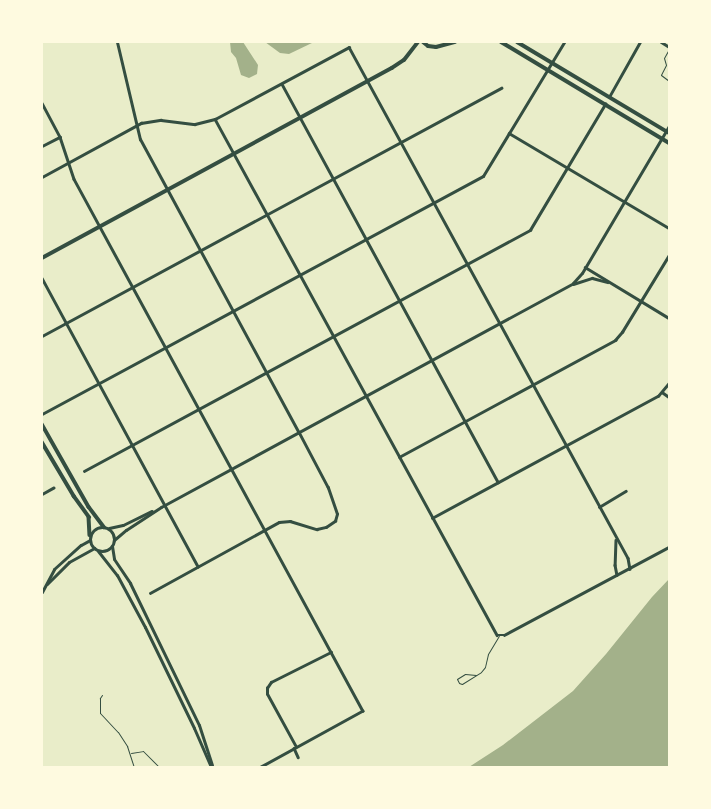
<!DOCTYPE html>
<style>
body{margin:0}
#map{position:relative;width:711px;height:809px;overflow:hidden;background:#e9edc9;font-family:Georgia,serif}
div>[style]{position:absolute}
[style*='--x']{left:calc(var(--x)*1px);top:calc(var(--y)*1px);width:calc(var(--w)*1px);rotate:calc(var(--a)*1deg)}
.water>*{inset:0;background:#a3b18a}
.service>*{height:1px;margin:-0.5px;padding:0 0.5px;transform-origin:0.5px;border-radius:0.5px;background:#344e41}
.minor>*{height:2.5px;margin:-1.25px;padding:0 1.25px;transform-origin:1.25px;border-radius:1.25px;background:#344e41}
.tertiary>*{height:3px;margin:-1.5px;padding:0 1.5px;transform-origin:1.5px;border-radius:1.5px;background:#344e41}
.tertiary>.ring{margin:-1.5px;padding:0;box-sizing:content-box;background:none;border:3px solid #344e41;border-radius:50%}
.secondary>*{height:3.5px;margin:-1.75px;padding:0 1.75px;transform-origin:1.75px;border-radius:1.75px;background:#344e41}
.trunk>*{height:4px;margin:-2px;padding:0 2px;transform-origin:2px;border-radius:2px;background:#344e41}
span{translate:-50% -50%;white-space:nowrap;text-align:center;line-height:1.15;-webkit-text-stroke:4px #fefae0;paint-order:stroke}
.frame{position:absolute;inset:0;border:43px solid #fefae0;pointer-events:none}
</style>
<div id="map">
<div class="water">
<i style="clip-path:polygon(230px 42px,243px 42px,258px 65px,257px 74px,249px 78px,241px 75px,236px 58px,231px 52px)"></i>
<i style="clip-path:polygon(265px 42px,314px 42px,289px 54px,280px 53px)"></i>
<i style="clip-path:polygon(669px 579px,669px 767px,469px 767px,503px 745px,573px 691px,606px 654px,652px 597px)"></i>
</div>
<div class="service">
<i style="--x:669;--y:49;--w:10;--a:119"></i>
<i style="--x:664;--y:58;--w:7;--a:74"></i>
<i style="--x:666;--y:65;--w:11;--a:117"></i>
<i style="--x:661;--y:75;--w:10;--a:37"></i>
<i style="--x:476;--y:675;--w:11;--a:-175"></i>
<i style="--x:465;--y:674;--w:9;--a:148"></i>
<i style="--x:457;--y:679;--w:4;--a:63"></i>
<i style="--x:459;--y:683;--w:3;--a:18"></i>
<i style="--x:462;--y:684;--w:22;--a:-32"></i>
<i style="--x:481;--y:672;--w:6;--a:-51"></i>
<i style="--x:485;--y:667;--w:13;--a:-77"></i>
<i style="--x:488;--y:654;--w:21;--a:-59"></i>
<i style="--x:102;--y:695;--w:4;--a:124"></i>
<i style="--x:100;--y:698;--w:15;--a:90"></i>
<i style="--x:100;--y:713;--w:26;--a:47"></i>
<i style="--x:118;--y:732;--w:17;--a:57"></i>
<i style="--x:127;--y:746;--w:22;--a:72"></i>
<i style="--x:131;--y:753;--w:12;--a:-9"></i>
<i style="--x:143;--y:751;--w:23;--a:45"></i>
</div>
<div class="minor">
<i style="--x:282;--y:84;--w:453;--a:61.5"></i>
<i style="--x:609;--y:97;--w:63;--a:-60.6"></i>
<i style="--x:42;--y:103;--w:38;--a:62"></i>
<i style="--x:60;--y:137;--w:44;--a:71.6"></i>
<i style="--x:74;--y:179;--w:605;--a:61.49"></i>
<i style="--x:363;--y:711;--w:116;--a:151.2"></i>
<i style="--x:215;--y:119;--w:588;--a:61.34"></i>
<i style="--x:497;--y:635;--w:7;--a:0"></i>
<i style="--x:504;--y:635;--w:187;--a:-28.1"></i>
<i style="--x:509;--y:133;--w:186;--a:30.7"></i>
<i style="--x:42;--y:146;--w:20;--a:-27"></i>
<i style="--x:42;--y:177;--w:113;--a:-28.6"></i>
<i style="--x:141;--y:123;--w:20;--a:-9"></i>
<i style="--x:161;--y:120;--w:34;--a:7"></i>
<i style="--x:195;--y:124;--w:21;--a:-14"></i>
<i style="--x:215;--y:119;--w:152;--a:-28.2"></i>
<i style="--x:349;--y:47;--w:582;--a:61.37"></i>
<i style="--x:628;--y:558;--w:11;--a:80"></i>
<i style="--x:585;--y:267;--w:98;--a:31.3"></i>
<i style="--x:42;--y:278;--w:328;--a:61.6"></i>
<i style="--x:42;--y:336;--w:522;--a:-28.38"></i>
<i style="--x:662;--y:392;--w:9;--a:36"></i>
<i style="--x:42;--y:414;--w:501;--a:-28.35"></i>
<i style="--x:399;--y:457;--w:246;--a:-28.4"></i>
<i style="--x:615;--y:340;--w:11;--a:-49"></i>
<i style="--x:622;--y:332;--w:90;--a:-58.6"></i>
<i style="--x:84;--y:471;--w:507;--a:-28.38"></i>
<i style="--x:530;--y:230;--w:147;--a:-59.2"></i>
<i style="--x:42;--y:494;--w:13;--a:-29"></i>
<i style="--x:599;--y:507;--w:31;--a:-31"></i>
<i style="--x:432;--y:518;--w:257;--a:-28.4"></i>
<i style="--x:658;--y:396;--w:17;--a:-50"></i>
<i style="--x:616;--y:540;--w:25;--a:92"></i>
<i style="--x:615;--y:565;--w:10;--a:79"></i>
<i style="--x:150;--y:593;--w:147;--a:-28.8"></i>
<i style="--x:279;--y:522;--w:11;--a:-5"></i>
<i style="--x:290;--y:521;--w:28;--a:17"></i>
<i style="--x:317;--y:529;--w:9;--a:-13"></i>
<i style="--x:326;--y:527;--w:11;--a:-34"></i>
<i style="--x:335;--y:521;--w:7;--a:-74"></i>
<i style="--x:337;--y:514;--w:28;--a:-109"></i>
<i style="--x:328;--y:488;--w:62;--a:-117.8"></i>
<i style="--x:296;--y:747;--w:60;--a:-118.7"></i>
<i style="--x:267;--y:694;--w:6;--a:-90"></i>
<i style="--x:267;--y:688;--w:7;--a:-56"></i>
<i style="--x:271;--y:682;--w:67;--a:-26.6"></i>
<i style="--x:294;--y:748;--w:10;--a:66"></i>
</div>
<div class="tertiary">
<i style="--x:117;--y:42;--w:100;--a:76.7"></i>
<i style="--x:140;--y:139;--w:334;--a:61.6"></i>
<i style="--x:661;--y:42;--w:9;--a:32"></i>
<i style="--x:483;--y:176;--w:157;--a:-58.8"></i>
<i style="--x:573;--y:284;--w:20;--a:-18"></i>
<i style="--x:592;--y:278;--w:16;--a:15"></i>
<i class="ring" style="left:90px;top:527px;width:21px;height:21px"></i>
<i style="--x:109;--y:528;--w:14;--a:-12"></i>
<i style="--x:123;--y:525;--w:32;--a:-26"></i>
<i style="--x:114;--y:540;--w:16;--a:-40"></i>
<i style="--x:126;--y:530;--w:42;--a:-33.3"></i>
<i style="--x:161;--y:507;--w:469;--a:-28.5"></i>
<i style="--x:573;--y:283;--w:13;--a:-48"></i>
<i style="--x:582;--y:273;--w:171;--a:-59.4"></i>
<i style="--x:112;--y:546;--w:13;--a:81"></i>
<i style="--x:114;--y:559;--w:29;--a:56"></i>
<i style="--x:130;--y:583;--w:158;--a:64.1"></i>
<i style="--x:199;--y:725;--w:42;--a:72"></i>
<i style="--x:98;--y:551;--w:31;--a:52"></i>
<i style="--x:117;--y:575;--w:59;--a:61.7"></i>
<i style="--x:145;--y:627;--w:112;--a:64.1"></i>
<i style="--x:194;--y:728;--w:43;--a:66.4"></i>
<i style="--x:47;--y:584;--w:31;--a:-45"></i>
<i style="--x:69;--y:562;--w:29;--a:-29"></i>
<i style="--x:42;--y:592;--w:26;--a:-62"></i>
<i style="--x:54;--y:569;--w:36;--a:-42"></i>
<i style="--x:81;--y:545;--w:10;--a:-29"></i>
</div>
<div class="secondary">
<i style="--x:42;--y:258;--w:398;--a:-28.5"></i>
<i style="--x:392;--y:68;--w:14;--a:-34"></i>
<i style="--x:404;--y:60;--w:23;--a:-52"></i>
<i style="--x:42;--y:424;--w:95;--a:60.5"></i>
<i style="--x:89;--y:507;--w:25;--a:53"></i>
<i style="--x:42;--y:442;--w:63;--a:59.3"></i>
<i style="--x:74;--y:496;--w:26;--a:54"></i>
<i style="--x:89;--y:517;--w:18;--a:87"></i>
</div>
<div class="trunk">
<i style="--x:423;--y:42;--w:6;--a:39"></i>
<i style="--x:428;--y:46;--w:8;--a:7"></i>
<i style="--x:436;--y:47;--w:20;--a:-15"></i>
<i style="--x:501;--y:42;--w:196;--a:31"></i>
<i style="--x:517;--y:42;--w:177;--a:30.9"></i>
</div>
<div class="frame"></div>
</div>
